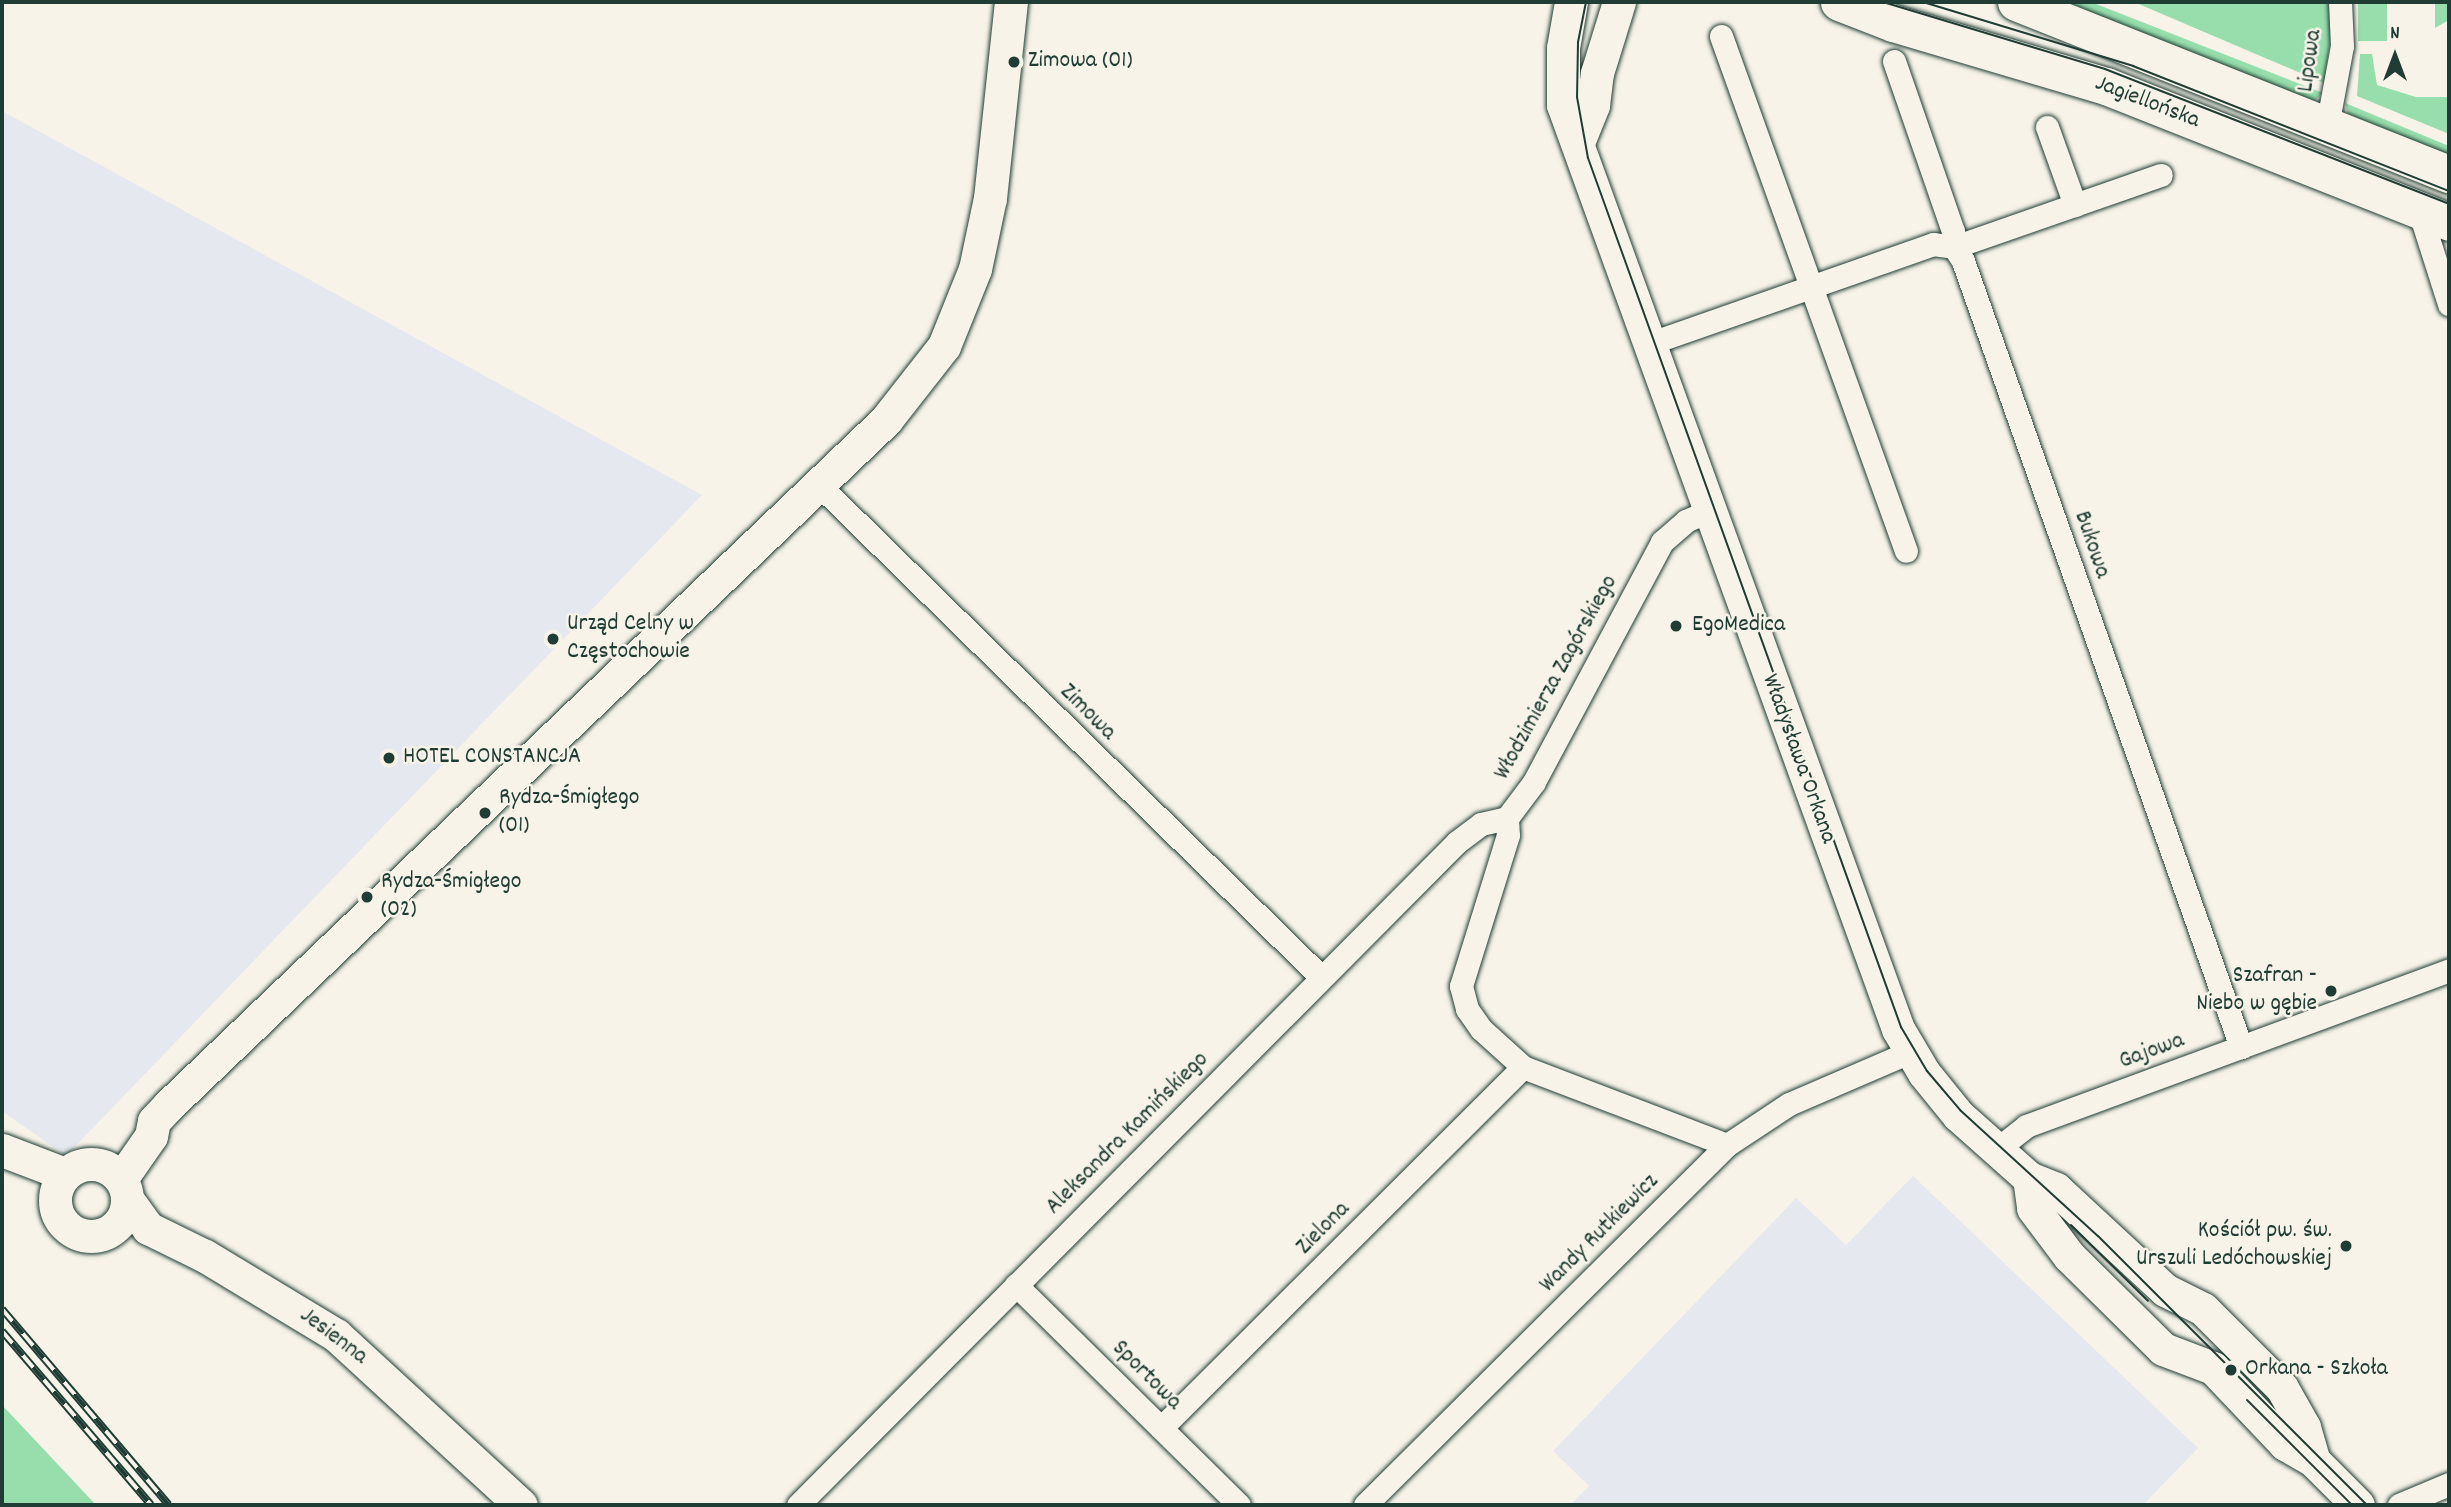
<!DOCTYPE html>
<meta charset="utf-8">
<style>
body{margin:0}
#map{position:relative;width:2451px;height:1507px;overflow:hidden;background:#f7f3e8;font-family:Dekko,sans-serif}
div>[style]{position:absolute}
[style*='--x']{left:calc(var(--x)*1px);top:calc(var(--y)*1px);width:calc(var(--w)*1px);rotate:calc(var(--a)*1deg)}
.built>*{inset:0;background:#e6e8ef}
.green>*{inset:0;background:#97deac;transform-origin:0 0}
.roads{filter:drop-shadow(0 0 2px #1f3d34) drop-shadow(0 0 2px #1f3d34)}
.street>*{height:23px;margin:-11.5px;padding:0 11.5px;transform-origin:11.5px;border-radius:11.5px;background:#f7f3e8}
.secondary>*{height:33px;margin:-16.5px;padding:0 16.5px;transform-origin:16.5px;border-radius:16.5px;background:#f7f3e8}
.secondary>.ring{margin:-16.5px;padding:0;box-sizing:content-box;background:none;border:33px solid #f7f3e8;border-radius:50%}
.primary>*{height:37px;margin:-18.5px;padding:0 18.5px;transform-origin:18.5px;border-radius:18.5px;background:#f7f3e8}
.tram>*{height:2px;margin:-1px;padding:0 1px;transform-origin:1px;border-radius:1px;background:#1f3d34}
.rail>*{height:8px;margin-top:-4px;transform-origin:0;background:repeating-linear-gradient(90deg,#f7f3e8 0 16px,#1f3d34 0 32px);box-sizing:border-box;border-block:2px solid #1f3d34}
.dots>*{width:19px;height:19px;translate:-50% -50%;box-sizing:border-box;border:4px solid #f7f3e8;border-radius:50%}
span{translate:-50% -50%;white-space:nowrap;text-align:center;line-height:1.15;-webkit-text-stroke:5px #f7f3e8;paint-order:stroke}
.street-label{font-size:24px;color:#1f3d34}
.poi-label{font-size:24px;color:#1f3d34}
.left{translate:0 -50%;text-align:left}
.right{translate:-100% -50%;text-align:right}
.frame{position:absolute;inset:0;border:4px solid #1f3d34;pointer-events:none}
.north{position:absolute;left:2360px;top:21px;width:70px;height:70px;-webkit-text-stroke:5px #f7f3e8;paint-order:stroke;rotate:0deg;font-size:19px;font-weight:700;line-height:28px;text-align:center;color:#1f3d34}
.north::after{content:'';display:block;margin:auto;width:24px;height:32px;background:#1f3d34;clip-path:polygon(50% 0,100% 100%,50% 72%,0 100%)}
</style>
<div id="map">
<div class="built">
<i style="clip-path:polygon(2px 111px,702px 495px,66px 1156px,2px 1111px)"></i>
<i style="clip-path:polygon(1913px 1176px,2198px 1448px,2143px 1505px,1570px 1505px,1589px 1486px,1553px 1451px,1796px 1198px,1846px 1245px)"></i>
</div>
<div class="green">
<i style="clip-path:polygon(2045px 2px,2091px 2px,2323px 93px,2312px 103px)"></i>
<i style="clip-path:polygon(2134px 2px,2329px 2px,2332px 29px,2324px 83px)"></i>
<i style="left:2358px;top:2px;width:29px;height:39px"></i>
<i style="clip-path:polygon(2435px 2px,2449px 2px,2449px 20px,2435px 28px)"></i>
<i style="clip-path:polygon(2360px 54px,2372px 54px,2377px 85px,2416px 97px,2449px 97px,2449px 134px,2357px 96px)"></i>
<i style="clip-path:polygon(2345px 103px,2449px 146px,2449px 161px,2348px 115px)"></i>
<i style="clip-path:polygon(2px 1405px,96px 1505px,2px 1505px)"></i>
</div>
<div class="roads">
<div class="street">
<i style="--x:1721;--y:36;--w:547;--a:70.24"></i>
<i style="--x:1894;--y:61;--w:180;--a:70.9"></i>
<i style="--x:1953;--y:231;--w:16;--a:86"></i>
<i style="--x:1954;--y:247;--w:17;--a:57"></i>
<i style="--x:1963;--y:261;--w:834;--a:70.52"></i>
<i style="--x:2327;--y:126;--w:81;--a:-79.4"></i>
<i style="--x:2342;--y:46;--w:44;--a:-92.6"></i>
<i style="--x:2047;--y:127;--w:83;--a:70.3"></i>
<i style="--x:2419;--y:210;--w:99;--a:72.3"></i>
<i style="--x:1648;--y:344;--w:302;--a:-19.3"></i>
<i style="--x:1933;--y:244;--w:21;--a:8"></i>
<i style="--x:1954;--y:247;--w:219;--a:-19.2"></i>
<i style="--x:819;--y:485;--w:703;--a:44.42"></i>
<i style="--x:1709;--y:511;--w:25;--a:157"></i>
<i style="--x:1686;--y:521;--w:32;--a:139"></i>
<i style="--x:1662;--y:542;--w:272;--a:118.1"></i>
<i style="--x:1534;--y:782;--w:45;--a:126.9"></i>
<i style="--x:1507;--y:818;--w:17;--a:87"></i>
<i style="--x:1508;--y:835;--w:158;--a:107.3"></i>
<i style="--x:1461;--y:986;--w:24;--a:75"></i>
<i style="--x:1467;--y:1009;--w:24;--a:55"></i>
<i style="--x:1481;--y:1029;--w:57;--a:42.1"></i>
<i style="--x:1523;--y:1067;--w:218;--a:20.9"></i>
<i style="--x:1997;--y:1149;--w:37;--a:-38"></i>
<i style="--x:2026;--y:1126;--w:451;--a:-20.2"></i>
<i style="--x:1016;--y:1285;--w:313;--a:44.6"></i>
<i style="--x:1161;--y:1428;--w:511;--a:-44.92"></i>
<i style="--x:798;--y:1505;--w:935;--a:-45.17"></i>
<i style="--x:1457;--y:842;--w:30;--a:-37"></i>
<i style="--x:1481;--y:824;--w:27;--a:-13"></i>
<i style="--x:1365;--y:1505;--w:511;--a:-44.84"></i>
<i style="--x:1727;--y:1145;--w:74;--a:-33.5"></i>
<i style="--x:1789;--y:1104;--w:132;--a:-23.3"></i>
<i style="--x:2399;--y:1505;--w:54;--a:-22.8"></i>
</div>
<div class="secondary">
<i style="--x:1571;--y:2;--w:47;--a:99.9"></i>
<i style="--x:1563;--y:48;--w:57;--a:90"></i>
<i style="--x:1563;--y:105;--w:983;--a:70.07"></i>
<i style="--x:1898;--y:1029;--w:51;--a:59.4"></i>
<i style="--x:1924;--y:1073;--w:54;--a:51"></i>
<i style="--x:1958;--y:1115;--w:95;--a:41.6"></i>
<i style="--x:2029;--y:1178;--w:29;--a:22"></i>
<i style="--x:2056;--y:1189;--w:149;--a:42.8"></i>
<i style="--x:2165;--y:1290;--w:42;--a:26.6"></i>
<i style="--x:2203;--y:1309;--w:112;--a:45"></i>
<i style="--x:2282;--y:1388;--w:45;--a:60.6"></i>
<i style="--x:2304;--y:1427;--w:35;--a:74"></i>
<i style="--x:1579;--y:140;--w:38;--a:-68"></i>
<i style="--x:1593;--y:105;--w:32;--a:-83"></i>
<i style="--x:1597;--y:73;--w:74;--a:-72.8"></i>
<i style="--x:2;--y:1150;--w:67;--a:20.9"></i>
<i class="ring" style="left:55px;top:1164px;width:39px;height:39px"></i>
<i style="--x:2029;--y:1178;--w:30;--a:82"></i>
<i style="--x:2033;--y:1208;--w:60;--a:53.1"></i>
<i style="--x:2069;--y:1256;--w:132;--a:44.7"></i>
<i style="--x:2163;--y:1349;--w:53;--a:20.8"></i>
<i style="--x:2213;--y:1368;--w:105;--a:46.5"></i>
<i style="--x:2285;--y:1444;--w:34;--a:30"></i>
<i style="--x:2314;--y:1461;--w:62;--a:45"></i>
<i style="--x:121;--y:1179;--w:52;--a:-55.1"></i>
<i style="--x:151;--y:1136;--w:15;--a:-79"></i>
<i style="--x:154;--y:1121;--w:22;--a:-47"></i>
<i style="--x:169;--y:1105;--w:992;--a:-43.69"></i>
<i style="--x:886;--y:420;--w:94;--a:-51.9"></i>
<i style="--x:944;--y:346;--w:83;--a:-68.1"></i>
<i style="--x:975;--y:269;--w:73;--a:-78.1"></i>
<i style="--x:990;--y:198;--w:197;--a:-83.9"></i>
<i style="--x:127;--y:1199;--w:36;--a:54"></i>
<i style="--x:148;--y:1228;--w:64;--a:26.2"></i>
<i style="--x:205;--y:1256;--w:153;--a:31.1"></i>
<i style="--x:336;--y:1335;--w:251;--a:42.6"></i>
</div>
<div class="primary">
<i style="--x:1839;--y:2;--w:58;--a:21.3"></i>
<i style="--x:1893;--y:23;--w:222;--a:16.5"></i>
<i style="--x:2106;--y:86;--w:369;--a:21.6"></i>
<i style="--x:2016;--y:2;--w:466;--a:21.7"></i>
</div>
</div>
<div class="tram">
<i style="--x:1586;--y:2;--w:41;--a:101.3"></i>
<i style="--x:1578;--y:42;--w:55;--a:91"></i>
<i style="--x:1577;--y:97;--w:62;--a:79.8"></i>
<i style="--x:1588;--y:158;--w:924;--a:70.19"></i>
<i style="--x:1901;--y:1027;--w:51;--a:59.4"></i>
<i style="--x:1927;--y:1071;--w:52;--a:49.6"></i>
<i style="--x:1961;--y:1111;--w:185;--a:42.4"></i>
<i style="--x:2098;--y:1236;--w:380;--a:45"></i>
<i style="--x:1883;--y:2;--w:232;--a:16.8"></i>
<i style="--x:2105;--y:69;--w:370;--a:21.4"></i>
<i style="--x:1923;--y:2;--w:220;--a:16.9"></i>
<i style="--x:2133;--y:66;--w:340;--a:21.6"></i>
<i style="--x:2071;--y:1225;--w:108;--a:44.6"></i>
<i style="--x:2247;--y:1400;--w:148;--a:45"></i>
</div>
<div class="rail">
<i style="--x:2;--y:1309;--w:257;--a:49.6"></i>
<i style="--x:2;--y:1331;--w:229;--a:49.4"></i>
</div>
<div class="dots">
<i style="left:1014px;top:62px;background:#1f3d34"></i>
<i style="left:1676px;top:626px;background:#1f3d34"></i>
<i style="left:553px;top:639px;background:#1f3d34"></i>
<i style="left:389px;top:758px;background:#1f3d34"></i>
<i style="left:485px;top:813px;background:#1f3d34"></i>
<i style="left:367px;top:897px;background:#1f3d34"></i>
<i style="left:2331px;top:991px;background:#1f3d34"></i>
<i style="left:2346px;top:1246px;background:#1f3d34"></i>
<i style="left:2231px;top:1370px;background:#1f3d34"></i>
</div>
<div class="street-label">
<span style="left:2311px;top:61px;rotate:-82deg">Lipowa</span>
<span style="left:2147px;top:103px;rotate:21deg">Jagiellońska</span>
<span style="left:2091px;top:545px;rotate:71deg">Bukowa</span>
<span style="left:1557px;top:678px;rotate:-61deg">Włodzimierza Zagórskiego</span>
<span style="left:1087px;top:713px;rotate:45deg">Zimowa</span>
<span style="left:1798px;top:759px;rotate:70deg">Władysława Orkana</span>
<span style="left:2152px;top:1052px;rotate:-20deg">Gajowa</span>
<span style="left:1128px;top:1134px;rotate:-45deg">Aleksandra Kamińskiego</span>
<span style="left:1324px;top:1229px;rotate:-45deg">Zielona</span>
<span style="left:1600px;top:1234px;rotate:-45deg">Wandy Rutkiewicz</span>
<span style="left:333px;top:1337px;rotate:37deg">Jesienna</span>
<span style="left:1146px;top:1376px;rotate:45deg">Sportowa</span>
</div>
<div class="poi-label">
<span class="left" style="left:1028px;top:62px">Zimowa (01)</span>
<span class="left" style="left:567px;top:639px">Urząd Celny w<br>Częstochowie</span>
<span class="left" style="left:1692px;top:626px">EgoMedica</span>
<span class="left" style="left:403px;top:758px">HOTEL CONSTANCJA</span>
<span class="left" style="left:499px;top:813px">Rydza-Śmigłego<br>(01)</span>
<span class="left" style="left:381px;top:897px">Rydza-Śmigłego<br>(02)</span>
<span class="right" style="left:2317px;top:991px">Szafran -<br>Niebo w gębie</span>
<span class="right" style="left:2332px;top:1246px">Kościół pw. św.<br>Urszuli Ledóchowskiej</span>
<span class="left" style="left:2245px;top:1370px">Orkana - Szkoła</span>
</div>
<div class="frame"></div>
<div class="north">N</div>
</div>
